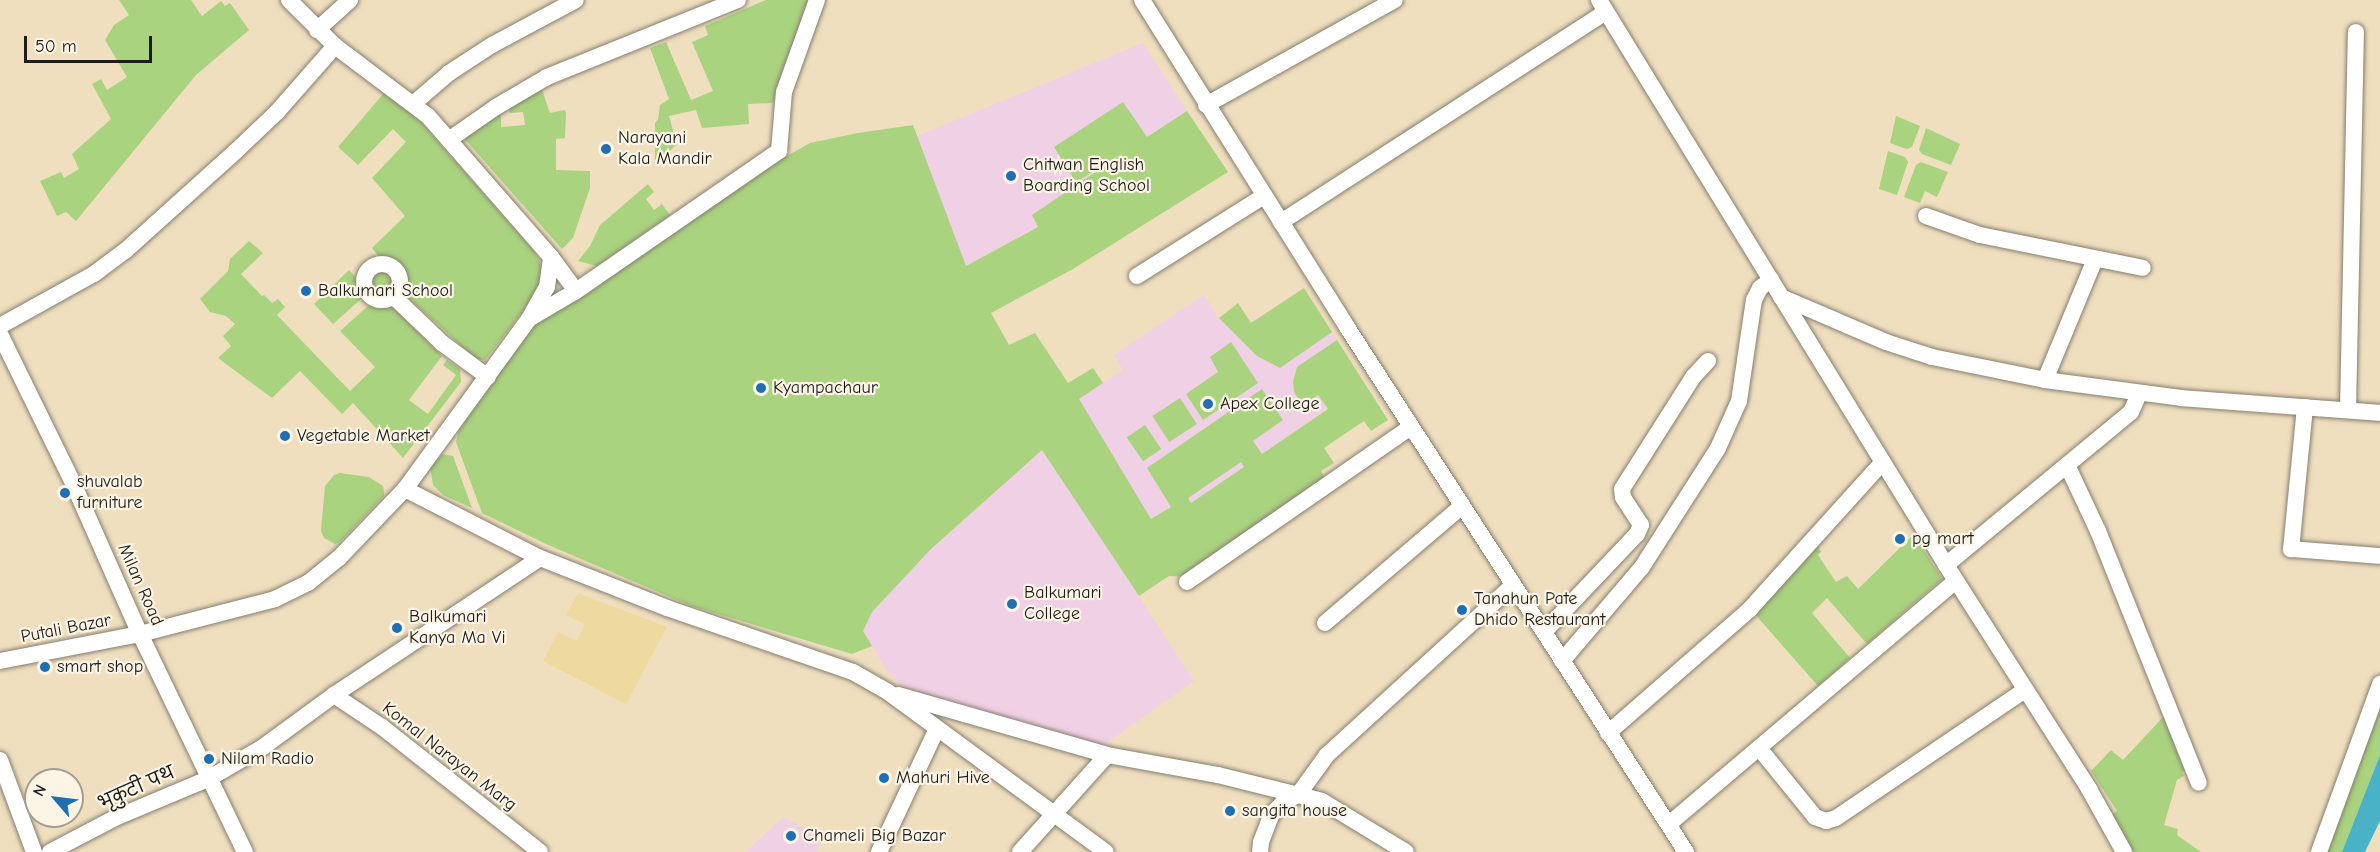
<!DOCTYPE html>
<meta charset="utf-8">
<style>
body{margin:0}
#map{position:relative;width:2380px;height:852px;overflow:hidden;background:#efdfbf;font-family:"Comic Neue","Playpen Sans Deva",sans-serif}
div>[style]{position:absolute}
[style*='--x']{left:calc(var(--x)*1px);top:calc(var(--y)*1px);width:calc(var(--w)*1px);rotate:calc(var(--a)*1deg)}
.built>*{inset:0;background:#f0d0e4}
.green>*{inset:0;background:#a9d37f;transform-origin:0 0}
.round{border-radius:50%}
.sand>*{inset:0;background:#eeda9e}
.water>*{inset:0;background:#49b2c7}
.roads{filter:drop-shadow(0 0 2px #867e6e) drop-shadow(0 0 2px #867e6e)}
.minor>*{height:16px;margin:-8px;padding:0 8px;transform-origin:8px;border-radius:8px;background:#fff}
.minor>.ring{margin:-8px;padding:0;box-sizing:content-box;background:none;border:16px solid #fff;border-radius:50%}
.dots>*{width:16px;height:16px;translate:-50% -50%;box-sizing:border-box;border:3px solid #fcf5e5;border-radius:50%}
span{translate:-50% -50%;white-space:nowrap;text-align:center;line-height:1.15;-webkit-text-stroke:4.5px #fcf5e5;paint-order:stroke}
.poi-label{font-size:18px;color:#1c1c1c}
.left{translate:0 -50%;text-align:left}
.street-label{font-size:18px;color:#1c1c1c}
.north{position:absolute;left:24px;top:768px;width:60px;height:60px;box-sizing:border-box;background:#fcf5e5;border:2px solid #a29e95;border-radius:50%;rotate:298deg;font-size:16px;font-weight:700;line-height:24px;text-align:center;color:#1c1c1c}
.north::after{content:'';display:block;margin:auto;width:21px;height:27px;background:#1f6fb2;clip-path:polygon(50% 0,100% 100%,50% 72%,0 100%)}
.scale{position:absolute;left:24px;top:36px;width:128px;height:27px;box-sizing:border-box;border:3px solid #1c1c1c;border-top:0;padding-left:8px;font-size:18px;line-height:21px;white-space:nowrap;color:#1c1c1c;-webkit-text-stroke:4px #fcf5e5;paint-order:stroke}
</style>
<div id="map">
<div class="built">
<i style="clip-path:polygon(1143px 43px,1187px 111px,1033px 215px,1038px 227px,965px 266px,917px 136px)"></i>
<i style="clip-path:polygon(1304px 288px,1364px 383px,1156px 528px,1078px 399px,1123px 370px,1114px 355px,1204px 295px,1219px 318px,1238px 303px,1250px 323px)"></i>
<i style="clip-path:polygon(1043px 450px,1194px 681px,1104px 745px,1002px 722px,902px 686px,888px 672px,863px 631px,872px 612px,931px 549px)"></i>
<i style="clip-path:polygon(783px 817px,824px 838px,816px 852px,746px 852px)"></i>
</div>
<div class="green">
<i style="clip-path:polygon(119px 0,191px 0,202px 16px,221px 1px,225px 6px,230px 3px,249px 30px,196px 75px,76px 221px,66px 212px,57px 216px,40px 181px,61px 172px,64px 178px,79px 169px,72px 154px,111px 119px,92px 84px,101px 79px,107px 90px,127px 77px,105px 40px,114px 25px,129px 15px)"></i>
<i style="clip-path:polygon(766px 0,812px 0,773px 103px,748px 104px,749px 124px,702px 128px,696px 110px,669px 116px,677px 144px,661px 160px,655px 160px,655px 123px,658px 119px,660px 105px,669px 99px,650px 48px,666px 42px,691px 100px,713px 91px,692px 42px,708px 35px,705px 26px)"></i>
<i style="clip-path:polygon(542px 90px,550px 113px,565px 110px,566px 113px,565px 138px,556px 139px,556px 170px,590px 171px,590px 188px,573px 238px,562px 249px,463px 137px,501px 114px,501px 127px,525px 125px,523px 112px,510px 113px,508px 108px)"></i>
<i style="clip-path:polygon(384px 93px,412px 112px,534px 251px,542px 266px,542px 279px,537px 293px,485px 360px,476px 359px,404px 294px,407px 286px,404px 271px,395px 262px,381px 259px,372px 248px,405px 216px,372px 178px,406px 142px,393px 129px,358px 165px,338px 147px)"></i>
<i style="clip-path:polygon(evenodd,1123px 102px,1147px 137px,1187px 111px,1228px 172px,1073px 269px,991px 313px,1009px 345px,1035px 333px,1068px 383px,1093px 368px,1103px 383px,1079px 399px,1151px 519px,1171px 507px,1147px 468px,1262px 389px,1283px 420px,1253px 441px,1262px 454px,1328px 409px,1318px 395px,1303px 406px,1294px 392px,1293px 382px,1297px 367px,1337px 340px,1388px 420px,1371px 431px,1364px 421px,1324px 448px,1334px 463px,1321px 471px,1326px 480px,1187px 577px,1169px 576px,1139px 596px,1042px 450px,931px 549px,872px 612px,863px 631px,872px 646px,852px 654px,691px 606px,546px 544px,482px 513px,456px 442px,459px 430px,534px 324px,769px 166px,810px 143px,858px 133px,913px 125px,966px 266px,1038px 227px,1032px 215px,1128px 150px,1076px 182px,1054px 147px,1123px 102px,1241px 462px,1244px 467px,1191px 503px,1188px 498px,1241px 462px)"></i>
<i style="clip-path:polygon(1896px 116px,1920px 126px,1912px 147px,1906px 149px,1890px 143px)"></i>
<i style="clip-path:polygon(1926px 128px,1960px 144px,1951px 165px,1922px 154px,1919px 150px)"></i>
<i style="clip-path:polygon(1888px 151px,1905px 157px,1908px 162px,1897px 195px,1879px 189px)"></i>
<i style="clip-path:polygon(1921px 162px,1948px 172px,1937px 197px,1925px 191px,1920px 203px,1904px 197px,1916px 165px)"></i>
<i style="clip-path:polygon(648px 184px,654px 192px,646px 199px,654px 210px,662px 204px,670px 215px,597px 266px,578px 261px,590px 246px,600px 225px)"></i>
<i style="clip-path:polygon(249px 241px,263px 253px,241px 274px,262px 296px,264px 295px,272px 303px,278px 299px,285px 307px,277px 315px,350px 391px,375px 367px,340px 331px,369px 305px,380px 309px,392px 307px,442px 356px,409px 400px,428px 414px,456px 375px,443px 365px,447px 360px,460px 369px,461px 382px,403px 458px,353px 403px,342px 414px,300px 371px,272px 398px,218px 358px,231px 346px,223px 336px,235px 324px,226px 316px,210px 312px,200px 299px,228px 271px,230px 259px)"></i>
<i style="clip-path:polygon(349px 270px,357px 279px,357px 289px,361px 299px,333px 324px,314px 304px)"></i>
<i class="round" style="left:372px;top:272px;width:20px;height:20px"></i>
<i style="clip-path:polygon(1304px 288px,1332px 332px,1280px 368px,1257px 356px,1219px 318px,1238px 303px,1251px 323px)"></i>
<i style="clip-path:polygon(1231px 342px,1258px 383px,1203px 420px,1186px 394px,1218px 372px,1210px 357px)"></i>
<i style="left:1180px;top:398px;width:31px;height:33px;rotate:57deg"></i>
<i style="left:1145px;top:425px;width:29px;height:22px;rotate:56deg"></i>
<i style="clip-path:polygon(443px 454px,453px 456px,472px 508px,443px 495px,433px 485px,430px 466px)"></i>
<i style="clip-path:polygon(340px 473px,369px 477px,383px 486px,384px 492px,384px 496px,340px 542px,335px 544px,324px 538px,321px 531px,325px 486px,334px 475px)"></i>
<i style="clip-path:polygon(1914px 534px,1942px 579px,1867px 644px,1827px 598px,1812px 613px,1850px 658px,1818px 686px,1753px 612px,1814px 545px,1818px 546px,1821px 552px,1818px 555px,1836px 582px,1847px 576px,1858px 589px)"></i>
<i style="clip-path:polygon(2380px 700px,2380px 755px,2342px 852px,2324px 852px)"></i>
<i style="clip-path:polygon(2164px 716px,2187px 769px,2182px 772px,2184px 776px,2177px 780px,2164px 825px,2178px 829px,2177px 835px,2201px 852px,2130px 852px,2111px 815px,2117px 811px,2091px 771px,2111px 750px,2123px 760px)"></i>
</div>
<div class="sand">
<i style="clip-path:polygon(578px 593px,667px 627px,626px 704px,543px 661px,558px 632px,577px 641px,585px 624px,566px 615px)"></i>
</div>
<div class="water">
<i style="clip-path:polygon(2380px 755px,2380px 821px,2365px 852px,2342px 852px)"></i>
</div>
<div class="roads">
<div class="minor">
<i style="--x:289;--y:0;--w:65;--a:45"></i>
<i style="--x:335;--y:46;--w:116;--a:37"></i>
<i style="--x:428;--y:116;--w:187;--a:48.9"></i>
<i style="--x:551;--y:257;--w:42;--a:53.7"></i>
<i style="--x:1142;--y:0;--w:386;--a:57.9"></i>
<i style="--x:1347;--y:327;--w:625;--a:57.15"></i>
<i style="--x:1599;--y:0;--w:663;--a:58.44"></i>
<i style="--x:1946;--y:565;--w:266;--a:57.4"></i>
<i style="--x:2089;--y:789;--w:72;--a:60.9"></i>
<i style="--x:317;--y:30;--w:45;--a:-42.3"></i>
<i style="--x:413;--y:104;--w:48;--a:-40.7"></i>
<i style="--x:449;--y:73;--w:51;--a:-33.1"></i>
<i style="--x:492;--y:45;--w:95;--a:-28.2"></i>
<i style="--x:1206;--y:105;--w:216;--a:-29.1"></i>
<i style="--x:450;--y:139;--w:56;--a:-34.8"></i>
<i style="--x:496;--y:107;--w:59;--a:-30.5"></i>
<i style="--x:547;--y:77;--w:206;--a:-22"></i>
<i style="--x:1926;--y:216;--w:57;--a:19.4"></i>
<i style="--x:1980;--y:235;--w:166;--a:11.4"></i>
<i style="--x:1281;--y:222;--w:387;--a:-32.9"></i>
<i class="ring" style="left:364px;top:264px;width:20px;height:20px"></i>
<i style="--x:1137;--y:276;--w:150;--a:-32.2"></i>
<i style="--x:393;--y:296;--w:68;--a:43.8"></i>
<i style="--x:442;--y:343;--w:57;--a:36.5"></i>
<i style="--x:1781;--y:297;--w:114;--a:23.2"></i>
<i style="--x:1886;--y:342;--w:48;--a:18.1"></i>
<i style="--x:1932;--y:357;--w:115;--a:11.5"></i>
<i style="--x:2045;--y:380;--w:137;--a:7.5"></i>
<i style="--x:2181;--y:398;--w:200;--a:4.3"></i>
<i style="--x:532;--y:317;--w:51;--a:-30.6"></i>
<i style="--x:576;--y:291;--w:247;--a:-34.6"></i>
<i style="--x:779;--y:151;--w:59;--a:-85.2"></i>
<i style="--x:784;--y:92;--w:98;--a:-70.3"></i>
<i style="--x:0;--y:326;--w:107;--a:-29"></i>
<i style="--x:94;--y:274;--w:39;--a:-37"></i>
<i style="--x:125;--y:251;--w:149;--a:-42"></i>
<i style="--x:236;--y:151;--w:57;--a:-43.6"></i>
<i style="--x:277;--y:112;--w:88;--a:-48.7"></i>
<i style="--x:0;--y:334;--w:166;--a:63.9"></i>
<i style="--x:73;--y:483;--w:165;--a:66.1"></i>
<i style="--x:140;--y:634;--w:242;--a:64.3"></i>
<i style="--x:2045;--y:380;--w:131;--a:-67.5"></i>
<i style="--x:2305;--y:407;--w:143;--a:95.6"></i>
<i style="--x:2291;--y:549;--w:89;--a:4.5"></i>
<i style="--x:2348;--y:410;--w:378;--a:-88.8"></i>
<i style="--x:2067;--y:465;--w:73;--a:64.8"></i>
<i style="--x:2098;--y:531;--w:271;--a:68.2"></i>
<i style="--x:405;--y:489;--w:152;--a:27.1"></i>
<i style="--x:540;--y:558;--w:136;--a:21.5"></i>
<i style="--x:667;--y:608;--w:197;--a:19"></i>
<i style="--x:853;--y:672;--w:40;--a:29.7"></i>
<i style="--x:888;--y:692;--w:270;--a:36.3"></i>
<i style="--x:1946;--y:565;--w:240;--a:-39.6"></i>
<i style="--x:2131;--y:412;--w:20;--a:-66"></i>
<i style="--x:1187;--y:582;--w:272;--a:-34.7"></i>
<i style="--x:1325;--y:623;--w:180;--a:-40.5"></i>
<i style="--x:1544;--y:632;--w:135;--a:-46.5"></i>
<i style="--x:1637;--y:534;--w:10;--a:-66"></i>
<i style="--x:1641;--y:525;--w:33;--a:-123"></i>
<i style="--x:1623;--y:497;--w:8;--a:-97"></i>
<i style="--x:1622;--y:489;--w:133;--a:-57.6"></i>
<i style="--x:1693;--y:377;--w:22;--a:-47"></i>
<i style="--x:0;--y:661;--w:143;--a:-10.9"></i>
<i style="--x:140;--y:634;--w:139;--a:-14.5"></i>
<i style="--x:275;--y:599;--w:37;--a:-26"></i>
<i style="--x:308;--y:583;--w:40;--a:-39"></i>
<i style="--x:339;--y:558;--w:95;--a:-46.3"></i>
<i style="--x:405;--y:489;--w:210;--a:-53.9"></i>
<i style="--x:529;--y:319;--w:37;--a:-61"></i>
<i style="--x:547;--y:287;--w:30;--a:-82"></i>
<i style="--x:1562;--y:661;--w:123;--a:-49.6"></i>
<i style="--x:1642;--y:567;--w:141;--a:-57.4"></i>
<i style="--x:1718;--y:448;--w:51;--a:-65.9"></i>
<i style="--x:1739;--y:401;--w:102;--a:-81.6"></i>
<i style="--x:1754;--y:300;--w:13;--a:-63"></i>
<i style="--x:1760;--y:288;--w:14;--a:-36"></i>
<i style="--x:334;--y:695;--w:58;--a:33.7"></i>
<i style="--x:382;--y:727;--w:201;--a:38.3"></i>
<i style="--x:898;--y:695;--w:217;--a:16"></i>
<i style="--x:1107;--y:755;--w:113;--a:10.2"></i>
<i style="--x:1218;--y:775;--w:107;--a:14"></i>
<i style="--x:1322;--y:801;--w:98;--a:31.3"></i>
<i style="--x:1608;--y:733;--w:189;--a:-41.1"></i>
<i style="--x:1750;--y:609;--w:198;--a:-47.9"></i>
<i style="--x:1759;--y:748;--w:89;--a:50.9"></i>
<i style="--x:1815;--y:817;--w:12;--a:20"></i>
<i style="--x:1826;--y:821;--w:10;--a:-17"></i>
<i style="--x:1836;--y:818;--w:228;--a:-34.1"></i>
<i style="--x:0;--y:760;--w:98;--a:69.7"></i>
<i style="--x:1669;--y:824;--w:376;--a:-40.3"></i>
<i style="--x:50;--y:852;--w:73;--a:-27.6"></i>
<i style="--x:115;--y:818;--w:101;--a:-22.8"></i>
<i style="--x:208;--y:779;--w:64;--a:-30.2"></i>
<i style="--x:263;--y:747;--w:88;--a:-36.2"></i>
<i style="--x:334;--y:695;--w:247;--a:-33.6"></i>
<i style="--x:879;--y:852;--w:136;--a:-64.8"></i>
<i style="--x:1020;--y:852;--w:130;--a:-48.1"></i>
<i style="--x:1260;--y:852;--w:10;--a:-84"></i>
<i style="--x:1261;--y:842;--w:30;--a:-69"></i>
<i style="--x:1272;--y:814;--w:17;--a:-45"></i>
<i style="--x:1284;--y:802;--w:16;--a:-27"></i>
<i style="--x:1298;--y:795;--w:49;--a:-54.1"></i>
<i style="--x:1327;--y:755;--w:252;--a:-42.4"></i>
<i style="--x:2319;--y:852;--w:179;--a:-70"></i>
</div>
</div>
<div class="dots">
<i style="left:606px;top:149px;background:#1f6fb2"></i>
<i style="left:1011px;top:176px;background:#1f6fb2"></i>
<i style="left:306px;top:291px;background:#1f6fb2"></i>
<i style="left:761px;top:388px;background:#1f6fb2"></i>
<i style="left:1208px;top:404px;background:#1f6fb2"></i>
<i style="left:285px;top:436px;background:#1f6fb2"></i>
<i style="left:65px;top:493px;background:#1f6fb2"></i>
<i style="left:1900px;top:539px;background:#1f6fb2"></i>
<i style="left:1012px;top:604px;background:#1f6fb2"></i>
<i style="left:1462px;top:610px;background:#1f6fb2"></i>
<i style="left:397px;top:628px;background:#1f6fb2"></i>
<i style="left:45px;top:667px;background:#1f6fb2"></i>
<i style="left:209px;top:759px;background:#1f6fb2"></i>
<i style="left:884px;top:778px;background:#1f6fb2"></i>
<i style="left:1230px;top:811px;background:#1f6fb2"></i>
<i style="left:791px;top:836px;background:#1f6fb2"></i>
</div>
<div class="poi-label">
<span class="left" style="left:618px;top:149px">Narayani<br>Kala Mandir</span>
<span class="left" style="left:1023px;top:176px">Chitwan English<br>Boarding School</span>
<span class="left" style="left:318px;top:291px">Balkumari School</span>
<span class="left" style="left:773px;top:388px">Kyampachaur</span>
<span class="left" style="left:1220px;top:404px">Apex College</span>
<span class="left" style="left:297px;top:436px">Vegetable Market</span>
<span class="left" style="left:77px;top:493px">shuvalab<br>furniture</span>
<span class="left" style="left:1912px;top:539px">pg mart</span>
<span class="left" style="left:1024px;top:604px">Balkumari<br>College</span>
<span class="left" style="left:1474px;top:610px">Tanahun Pate<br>Dhido Restaurant</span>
<span class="left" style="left:409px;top:628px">Balkumari<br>Kanya Ma Vi</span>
<span class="left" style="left:57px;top:667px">smart shop</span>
<span class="left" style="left:221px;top:759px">Nilam Radio</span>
<span class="left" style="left:896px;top:778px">Mahuri Hive</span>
<span class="left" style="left:1242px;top:811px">sangita house</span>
<span class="left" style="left:803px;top:836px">Chameli Big Bazar</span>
</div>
<div class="street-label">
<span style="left:140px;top:585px;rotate:66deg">Milan Road</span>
<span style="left:66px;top:629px;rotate:-11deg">Putali Bazar</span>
<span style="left:449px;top:757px;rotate:38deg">Komal Narayan Marg</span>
<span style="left:137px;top:789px;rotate:-24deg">भृकुटी पथ</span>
</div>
<div class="north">N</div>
<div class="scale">50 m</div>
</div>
